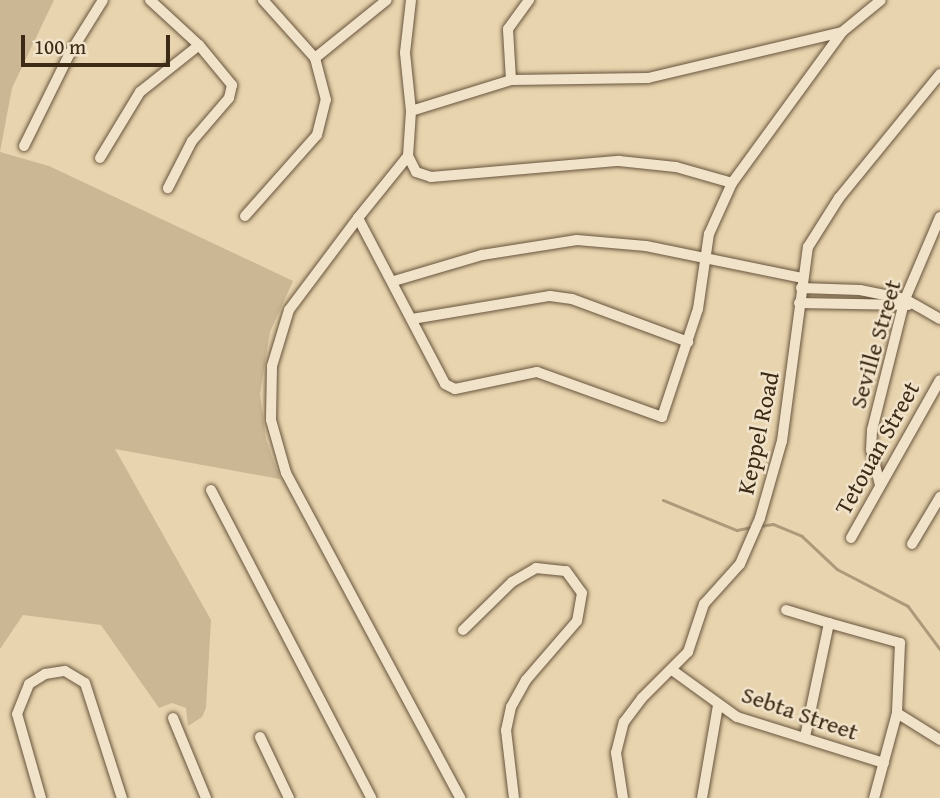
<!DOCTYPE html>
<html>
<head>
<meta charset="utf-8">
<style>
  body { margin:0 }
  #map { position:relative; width:940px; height:798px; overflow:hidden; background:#e8d4ae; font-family:"Gentium Book Plus",serif }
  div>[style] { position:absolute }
  .green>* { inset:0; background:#cbb794 }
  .stream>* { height:2.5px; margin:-1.25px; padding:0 1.25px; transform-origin:1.25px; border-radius:1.25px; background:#ae9a7a }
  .roads { filter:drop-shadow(0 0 2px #68543c) drop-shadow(0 0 2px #68543c) }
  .minor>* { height:10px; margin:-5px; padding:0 5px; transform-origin:5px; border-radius:5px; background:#f0e3ca }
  span { translate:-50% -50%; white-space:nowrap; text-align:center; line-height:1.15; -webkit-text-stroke:5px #f0e3ca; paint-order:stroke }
  .street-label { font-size:24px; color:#3d2a16 }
  .scale { position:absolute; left:21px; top:35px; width:149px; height:32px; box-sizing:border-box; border:4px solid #3d2a16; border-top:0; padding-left:9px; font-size:21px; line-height:24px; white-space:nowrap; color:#3d2a16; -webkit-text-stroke:5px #f0e3ca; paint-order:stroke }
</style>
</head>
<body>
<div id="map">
  <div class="green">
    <i style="clip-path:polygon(0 0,54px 0,12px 88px,0 152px)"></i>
    <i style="clip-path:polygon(0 152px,49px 166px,293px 281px,270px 332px,260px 394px,266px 439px,280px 479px,115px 449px,211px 620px,206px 708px,202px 717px,188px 726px,186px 708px,172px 703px,159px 708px,101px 625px,23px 615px,0 649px)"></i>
  </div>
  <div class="stream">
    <i style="left:663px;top:500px;width:80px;rotate:22.1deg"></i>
    <i style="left:737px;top:530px;width:16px;rotate:-11deg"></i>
    <i style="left:759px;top:526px;width:14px;rotate:-8deg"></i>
    <i style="left:773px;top:524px;width:31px;rotate:22deg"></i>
    <i style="left:802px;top:536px;width:48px;rotate:43.3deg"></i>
    <i style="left:837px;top:569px;width:80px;rotate:27.5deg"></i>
    <i style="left:908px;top:606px;width:54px;rotate:53.3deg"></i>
  </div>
  <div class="roads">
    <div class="minor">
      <i style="left:150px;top:0;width:67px;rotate:42.6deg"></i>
      <i style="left:199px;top:45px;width:52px;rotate:50.5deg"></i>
      <i style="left:232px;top:85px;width:13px;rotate:103deg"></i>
      <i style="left:229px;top:98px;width:57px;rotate:130.7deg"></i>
      <i style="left:192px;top:141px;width:53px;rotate:117.1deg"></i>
      <i style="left:411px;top:0;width:53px;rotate:96.5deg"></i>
      <i style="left:405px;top:53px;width:58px;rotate:84.1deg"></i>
      <i style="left:411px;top:111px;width:105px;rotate:-17.2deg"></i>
      <i style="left:511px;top:80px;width:137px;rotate:-0.8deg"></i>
      <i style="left:648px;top:78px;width:199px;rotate:-13.3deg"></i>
      <i style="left:315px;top:58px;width:92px;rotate:-38.9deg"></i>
      <i style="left:511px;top:80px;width:51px;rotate:-93.4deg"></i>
      <i style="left:508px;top:29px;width:36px;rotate:-54deg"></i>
      <i style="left:411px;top:111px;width:45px;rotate:93.8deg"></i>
      <i style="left:408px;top:156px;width:80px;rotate:128.9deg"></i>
      <i style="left:358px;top:218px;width:187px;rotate:62.3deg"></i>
      <i style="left:445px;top:384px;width:11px;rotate:27deg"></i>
      <i style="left:455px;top:389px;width:84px;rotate:-11.7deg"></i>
      <i style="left:537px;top:372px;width:133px;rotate:19.8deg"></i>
      <i style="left:662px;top:417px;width:114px;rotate:-71.6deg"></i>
      <i style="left:698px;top:309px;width:76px;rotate:-81.7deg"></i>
      <i style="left:709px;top:234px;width:56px;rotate:-65.7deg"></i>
      <i style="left:732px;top:183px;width:187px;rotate:-53.9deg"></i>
      <i style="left:842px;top:32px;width:50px;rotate:-39.4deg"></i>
      <i style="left:24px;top:146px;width:104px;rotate:-63.7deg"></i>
      <i style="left:70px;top:53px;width:62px;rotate:-58.1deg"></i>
      <i style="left:408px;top:156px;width:18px;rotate:63deg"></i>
      <i style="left:416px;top:172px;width:16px;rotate:18deg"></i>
      <i style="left:431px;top:177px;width:189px;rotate:-4.9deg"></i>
      <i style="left:619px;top:161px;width:57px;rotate:6deg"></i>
      <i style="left:676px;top:167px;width:58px;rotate:15.9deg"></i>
      <i style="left:100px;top:158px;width:77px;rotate:-58.8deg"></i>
      <i style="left:140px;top:92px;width:75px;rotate:-38.5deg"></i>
      <i style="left:245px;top:216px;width:108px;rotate:-48.4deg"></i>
      <i style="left:317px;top:135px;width:36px;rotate:-76deg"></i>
      <i style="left:326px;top:100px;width:43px;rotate:-104.7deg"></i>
      <i style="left:315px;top:58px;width:78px;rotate:-131.9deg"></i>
      <i style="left:358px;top:218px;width:115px;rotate:126.9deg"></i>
      <i style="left:289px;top:310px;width:59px;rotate:106.9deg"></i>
      <i style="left:272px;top:366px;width:54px;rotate:91.1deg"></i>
      <i style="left:271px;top:420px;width:55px;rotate:74.2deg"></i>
      <i style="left:286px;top:473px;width:369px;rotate:61.8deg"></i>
      <i style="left:394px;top:281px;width:92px;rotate:-16.5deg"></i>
      <i style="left:482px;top:255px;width:96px;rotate:-9deg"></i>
      <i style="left:577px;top:240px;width:69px;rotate:5deg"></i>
      <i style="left:646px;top:246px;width:159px;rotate:11.6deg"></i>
      <i style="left:801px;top:288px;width:59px;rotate:1.9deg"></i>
      <i style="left:860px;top:290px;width:46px;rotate:11.3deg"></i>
      <i style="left:905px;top:299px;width:40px;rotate:29.7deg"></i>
      <i style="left:799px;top:303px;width:109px;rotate:1.1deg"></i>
      <i style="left:412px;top:319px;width:140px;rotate:-9.5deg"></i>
      <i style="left:550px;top:296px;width:22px;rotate:8deg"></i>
      <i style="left:572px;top:299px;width:124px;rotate:20.3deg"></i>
      <i style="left:880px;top:485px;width:36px;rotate:-104deg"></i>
      <i style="left:871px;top:450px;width:20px;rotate:-87deg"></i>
      <i style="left:872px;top:430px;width:135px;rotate:-75.9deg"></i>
      <i style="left:905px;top:299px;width:89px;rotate:-66.9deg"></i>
      <i style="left:211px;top:490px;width:347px;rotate:62.5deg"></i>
      <i style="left:851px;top:538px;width:181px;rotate:-60.6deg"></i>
      <i style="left:912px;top:544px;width:55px;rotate:-59.2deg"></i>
      <i style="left:786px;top:610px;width:45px;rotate:16.8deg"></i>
      <i style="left:463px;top:630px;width:69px;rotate:-44.4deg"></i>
      <i style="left:512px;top:582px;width:28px;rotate:-30deg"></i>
      <i style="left:536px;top:568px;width:30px;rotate:6deg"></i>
      <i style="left:566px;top:571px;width:27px;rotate:54deg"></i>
      <i style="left:582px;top:593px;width:28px;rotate:100deg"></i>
      <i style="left:577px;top:621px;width:78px;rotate:130.8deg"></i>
      <i style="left:526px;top:680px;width:31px;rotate:119deg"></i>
      <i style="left:511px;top:707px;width:24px;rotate:102deg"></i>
      <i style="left:506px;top:730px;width:68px;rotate:83.3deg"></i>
      <i style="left:672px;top:670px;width:80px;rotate:35.9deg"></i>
      <i style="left:737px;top:717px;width:154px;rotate:17.4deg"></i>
      <i style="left:897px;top:713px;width:51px;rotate:32.1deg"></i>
      <i style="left:173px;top:718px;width:87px;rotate:67.6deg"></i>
      <i style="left:260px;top:737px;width:68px;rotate:64.6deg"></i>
      <i style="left:805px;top:737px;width:116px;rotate:-78.1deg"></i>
      <i style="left:829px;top:623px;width:74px;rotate:15.7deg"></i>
      <i style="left:900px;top:643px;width:70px;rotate:92.5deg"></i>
      <i style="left:897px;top:713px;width:88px;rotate:105.1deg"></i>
      <i style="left:41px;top:798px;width:87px;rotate:-105.9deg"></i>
      <i style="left:17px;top:714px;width:32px;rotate:-68deg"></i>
      <i style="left:29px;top:684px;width:19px;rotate:-32deg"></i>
      <i style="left:45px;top:674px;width:20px;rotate:-9deg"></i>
      <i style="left:65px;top:671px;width:23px;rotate:31deg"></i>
      <i style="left:85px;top:683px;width:121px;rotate:72.2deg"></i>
      <i style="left:623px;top:798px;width:46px;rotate:-98.8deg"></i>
      <i style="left:616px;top:753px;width:32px;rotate:-76deg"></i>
      <i style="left:624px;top:722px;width:30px;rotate:-53deg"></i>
      <i style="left:642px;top:698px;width:65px;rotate:-45deg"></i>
      <i style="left:688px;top:652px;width:51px;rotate:-71.6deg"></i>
      <i style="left:704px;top:604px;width:54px;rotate:-48deg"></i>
      <i style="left:740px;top:564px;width:50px;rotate:-66.5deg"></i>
      <i style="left:760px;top:518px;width:80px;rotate:-74.1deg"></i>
      <i style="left:782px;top:441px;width:196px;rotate:-82.4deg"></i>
      <i style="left:808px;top:247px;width:58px;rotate:-57.7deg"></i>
      <i style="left:839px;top:198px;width:160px;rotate:-50.8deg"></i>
      <i style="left:702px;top:798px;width:94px;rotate:-80.2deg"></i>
    </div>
  </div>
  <div class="street-label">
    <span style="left:875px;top:344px;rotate:-74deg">Seville Street</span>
    <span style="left:758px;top:433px;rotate:-78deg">Keppel Road</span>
    <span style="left:877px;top:448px;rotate:-61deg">Tetouan Street</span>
    <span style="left:800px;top:713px;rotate:19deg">Sebta Street</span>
  </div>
  <div class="scale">100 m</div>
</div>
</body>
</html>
